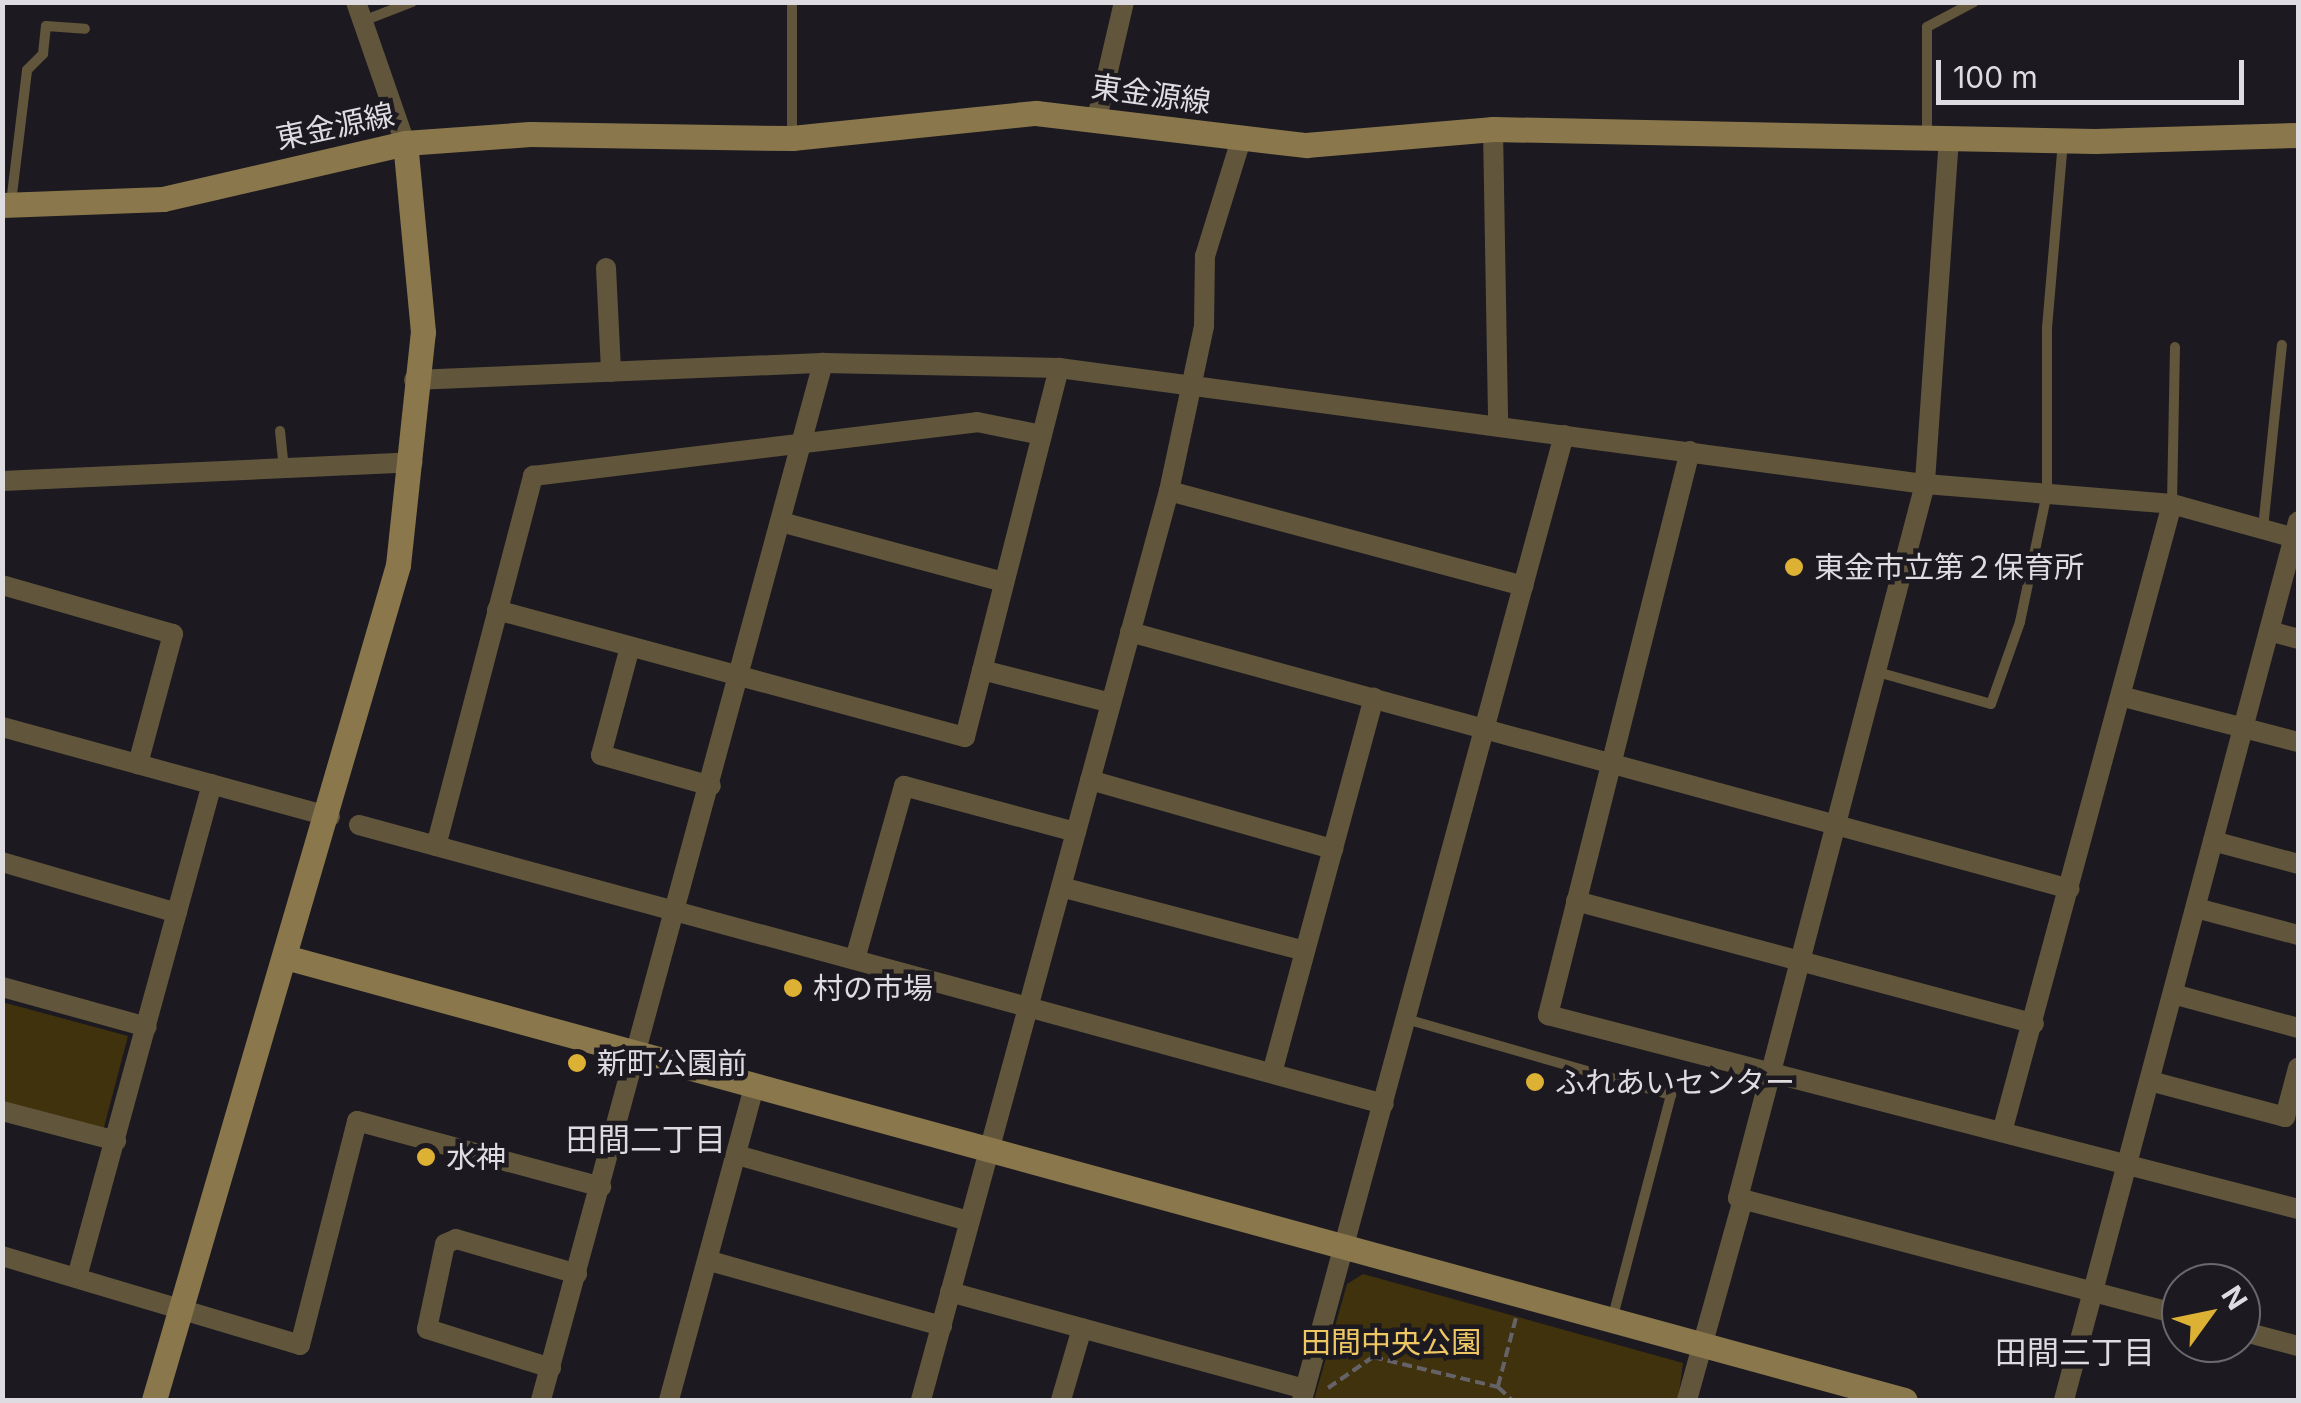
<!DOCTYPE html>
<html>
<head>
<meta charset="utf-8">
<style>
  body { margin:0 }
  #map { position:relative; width:2301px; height:1403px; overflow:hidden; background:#1c1a20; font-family:Inter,"Noto Sans JP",sans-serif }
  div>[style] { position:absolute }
  .green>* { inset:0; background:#3f320c }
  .path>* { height:4px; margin-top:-2px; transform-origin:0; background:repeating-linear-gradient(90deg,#656368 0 10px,transparent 0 15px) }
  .lane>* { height:10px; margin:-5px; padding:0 5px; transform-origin:5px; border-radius:5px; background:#61563b }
  .street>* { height:20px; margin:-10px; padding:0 10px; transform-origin:10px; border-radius:10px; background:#61563b }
  .secondary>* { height:25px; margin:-12.5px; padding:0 12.5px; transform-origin:12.5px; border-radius:12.5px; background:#8a784c }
  .dots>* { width:28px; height:28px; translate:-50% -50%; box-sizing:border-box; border:5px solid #1c1a20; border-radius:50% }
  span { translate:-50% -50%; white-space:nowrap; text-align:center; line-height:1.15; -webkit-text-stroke:9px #1c1a20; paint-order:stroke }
  .street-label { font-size:30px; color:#dedce0 }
  .poi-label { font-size:30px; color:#dedce0 }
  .left { translate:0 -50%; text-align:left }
  .park-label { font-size:30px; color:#eec763 }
  .neighbourhood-label { font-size:32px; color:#dedce0 }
  .frame { position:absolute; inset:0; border:5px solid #dedce0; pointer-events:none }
  .north { position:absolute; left:2161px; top:1263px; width:100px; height:100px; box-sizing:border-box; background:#1c1a20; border:2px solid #6a686d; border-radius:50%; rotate:57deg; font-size:28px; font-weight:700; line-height:40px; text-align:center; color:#dedce0 }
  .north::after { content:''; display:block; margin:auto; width:35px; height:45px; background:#ddb133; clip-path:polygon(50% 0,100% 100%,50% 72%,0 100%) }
  .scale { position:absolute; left:1936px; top:60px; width:308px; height:45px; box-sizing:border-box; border:5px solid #dedce0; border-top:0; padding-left:12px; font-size:30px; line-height:35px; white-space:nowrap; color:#dedce0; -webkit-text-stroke:8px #1c1a20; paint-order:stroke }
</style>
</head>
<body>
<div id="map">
  <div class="green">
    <i style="clip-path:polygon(2px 1002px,128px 1036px,103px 1131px,3px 1103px)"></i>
    <i style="clip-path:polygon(1363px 1274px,1683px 1363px,1678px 1400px,1314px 1400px,1347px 1284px)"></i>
  </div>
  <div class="path">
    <i style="left:1498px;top:1386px;width:70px;rotate:-75.2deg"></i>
    <i style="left:1328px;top:1388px;width:55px;rotate:-34.6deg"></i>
    <i style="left:1373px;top:1357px;width:129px;rotate:13.5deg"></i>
    <i style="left:1498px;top:1387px;width:19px;rotate:43deg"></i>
  </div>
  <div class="lane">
    <i style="left:363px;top:21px;width:53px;rotate:-21.2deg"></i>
    <i style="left:792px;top:136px;width:134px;rotate:-90deg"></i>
    <i style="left:1927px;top:137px;width:110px;rotate:-90deg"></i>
    <i style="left:1927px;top:27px;width:53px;rotate:-28deg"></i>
    <i style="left:11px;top:203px;width:134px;rotate:-83.1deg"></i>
    <i style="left:27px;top:70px;width:23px;rotate:-45deg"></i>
    <i style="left:43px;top:54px;width:28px;rotate:-84deg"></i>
    <i style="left:46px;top:26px;width:39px;rotate:4deg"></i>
    <i style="left:280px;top:431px;width:37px;rotate:84deg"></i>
    <i style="left:2172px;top:503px;width:156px;rotate:-88.9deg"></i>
    <i style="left:2263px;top:528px;width:184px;rotate:-84.1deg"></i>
    <i style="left:1881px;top:673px;width:114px;rotate:15.7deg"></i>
    <i style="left:1991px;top:704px;width:87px;rotate:-70.5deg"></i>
    <i style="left:2020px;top:622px;width:132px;rotate:-78.2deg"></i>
    <i style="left:2047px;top:493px;width:165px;rotate:-90deg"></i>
    <i style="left:2047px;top:328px;width:188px;rotate:-85.1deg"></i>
    <i style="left:1406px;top:1019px;width:276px;rotate:16deg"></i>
    <i style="left:1671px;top:1095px;width:228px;rotate:104.7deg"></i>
  </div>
  <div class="street">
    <i style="left:356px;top:2px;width:149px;rotate:70.8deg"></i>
    <i style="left:1097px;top:118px;width:119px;rotate:-76.9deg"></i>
    <i style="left:1493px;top:129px;width:296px;rotate:89deg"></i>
    <i style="left:1949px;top:138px;width:347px;rotate:94deg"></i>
    <i style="left:1925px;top:484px;width:738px;rotate:104.68deg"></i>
    <i style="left:1738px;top:1198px;width:458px;rotate:14.8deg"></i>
    <i style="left:606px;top:268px;width:104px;rotate:87.2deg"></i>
    <i style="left:414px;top:380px;width:409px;rotate:-2.4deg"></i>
    <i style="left:823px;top:363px;width:236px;rotate:1.2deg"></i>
    <i style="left:1059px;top:368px;width:874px;rotate:7.63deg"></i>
    <i style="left:1925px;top:484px;width:248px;rotate:4.6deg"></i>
    <i style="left:2172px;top:504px;width:131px;rotate:15.5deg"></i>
    <i style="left:1690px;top:451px;width:582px;rotate:104.13deg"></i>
    <i style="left:1548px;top:1015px;width:775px;rotate:14.5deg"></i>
    <i style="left:2px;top:481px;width:411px;rotate:-2.6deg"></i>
    <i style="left:1169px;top:491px;width:367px;rotate:15deg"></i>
    <i style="left:781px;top:522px;width:231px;rotate:15.1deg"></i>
    <i style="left:2px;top:585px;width:178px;rotate:16deg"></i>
    <i style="left:173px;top:634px;width:135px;rotate:105.1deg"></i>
    <i style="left:497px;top:610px;width:485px;rotate:15.2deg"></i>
    <i style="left:965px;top:737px;width:381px;rotate:-75.7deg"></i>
    <i style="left:2269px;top:631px;width:30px;rotate:15deg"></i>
    <i style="left:1130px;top:632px;width:974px;rotate:15.29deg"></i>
    <i style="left:630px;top:647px;width:112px;rotate:105deg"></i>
    <i style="left:601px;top:755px;width:114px;rotate:15.7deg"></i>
    <i style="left:982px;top:670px;width:133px;rotate:14.3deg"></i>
    <i style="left:2124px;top:697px;width:180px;rotate:14.5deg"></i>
    <i style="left:2px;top:727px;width:340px;rotate:15.3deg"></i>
    <i style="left:1090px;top:780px;width:253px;rotate:15.9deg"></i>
    <i style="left:359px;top:825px;width:1062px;rotate:15.23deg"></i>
    <i style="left:2213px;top:841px;width:88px;rotate:15.1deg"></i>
    <i style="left:436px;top:846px;width:383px;rotate:-75.3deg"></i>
    <i style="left:533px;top:476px;width:447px;rotate:-6.9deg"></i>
    <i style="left:977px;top:422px;width:66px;rotate:11.3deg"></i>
    <i style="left:2px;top:862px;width:182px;rotate:16.2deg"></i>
    <i style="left:1061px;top:887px;width:252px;rotate:14.7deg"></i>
    <i style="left:1576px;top:901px;width:474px;rotate:15deg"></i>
    <i style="left:2196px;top:908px;width:106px;rotate:14.8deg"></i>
    <i style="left:855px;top:959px;width:180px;rotate:-74.2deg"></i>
    <i style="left:904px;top:786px;width:178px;rotate:15deg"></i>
    <i style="left:2px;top:987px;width:150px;rotate:15.4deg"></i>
    <i style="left:2173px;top:994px;width:130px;rotate:15.2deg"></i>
    <i style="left:1272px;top:1073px;width:389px;rotate:-74.8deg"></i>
    <i style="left:2150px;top:1081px;width:140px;rotate:14.9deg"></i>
    <i style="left:2285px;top:1117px;width:51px;rotate:-75.1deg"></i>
    <i style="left:2px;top:1111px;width:118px;rotate:14.7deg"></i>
    <i style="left:2002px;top:1132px;width:651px;rotate:-74.85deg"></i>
    <i style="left:737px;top:1155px;width:241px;rotate:15.9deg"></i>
    <i style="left:2px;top:1256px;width:311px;rotate:16.6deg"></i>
    <i style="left:300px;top:1345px;width:231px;rotate:-75.7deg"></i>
    <i style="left:357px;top:1121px;width:253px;rotate:15.1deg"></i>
    <i style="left:710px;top:1261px;width:241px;rotate:15.7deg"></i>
    <i style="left:77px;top:1277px;width:511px;rotate:-74.69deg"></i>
    <i style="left:950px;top:1292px;width:368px;rotate:15.3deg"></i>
    <i style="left:2241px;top:1331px;width:59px;rotate:14.7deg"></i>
    <i style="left:551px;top:1368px;width:130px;rotate:-162.5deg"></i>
    <i style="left:427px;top:1329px;width:87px;rotate:-78deg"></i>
    <i style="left:445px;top:1244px;width:12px;rotate:-24deg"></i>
    <i style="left:456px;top:1239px;width:126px;rotate:16.1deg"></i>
    <i style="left:541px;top:1400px;width:1075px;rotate:-74.79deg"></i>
    <i style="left:669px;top:1400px;width:327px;rotate:-74.8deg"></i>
    <i style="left:921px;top:1400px;width:942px;rotate:-74.74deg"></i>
    <i style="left:1169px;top:491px;width:169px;rotate:-78deg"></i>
    <i style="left:1204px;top:326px;width:70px;rotate:-89.2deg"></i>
    <i style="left:1205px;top:256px;width:121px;rotate:-72.8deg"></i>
    <i style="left:1061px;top:1400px;width:75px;rotate:-73.7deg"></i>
    <i style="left:1302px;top:1400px;width:1000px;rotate:-74.81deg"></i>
    <i style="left:1687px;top:1400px;width:209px;rotate:-74.4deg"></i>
    <i style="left:2064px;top:1400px;width:909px;rotate:-75.08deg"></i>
  </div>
  <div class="secondary">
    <i style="left:2px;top:205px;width:161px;rotate:-2.1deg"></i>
    <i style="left:163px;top:199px;width:248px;rotate:-13deg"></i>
    <i style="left:405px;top:143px;width:125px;rotate:-4.1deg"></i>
    <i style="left:530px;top:134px;width:262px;rotate:0.9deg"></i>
    <i style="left:792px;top:138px;width:245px;rotate:-5.9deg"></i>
    <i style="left:1036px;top:113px;width:272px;rotate:6.8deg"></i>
    <i style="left:1306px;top:145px;width:188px;rotate:-4.9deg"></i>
    <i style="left:1493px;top:129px;width:602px;rotate:1.14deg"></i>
    <i style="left:2095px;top:141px;width:203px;rotate:-1.7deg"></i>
    <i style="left:289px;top:958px;width:1675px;rotate:15.3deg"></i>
    <i style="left:154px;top:1400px;width:870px;rotate:-73.71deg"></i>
    <i style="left:398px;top:565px;width:234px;rotate:-83.9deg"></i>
    <i style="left:423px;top:332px;width:190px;rotate:-95.4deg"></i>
  </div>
  <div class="dots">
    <i style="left:1794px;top:567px;background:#ddb133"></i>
    <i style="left:793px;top:988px;background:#ddb133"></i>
    <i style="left:577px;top:1063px;background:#ddb133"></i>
    <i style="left:1535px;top:1082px;background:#ddb133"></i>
    <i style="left:426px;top:1157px;background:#ddb133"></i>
  </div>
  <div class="street-label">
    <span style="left:1151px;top:94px;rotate:8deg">東金源線</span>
    <span style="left:335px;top:126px;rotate:-12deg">東金源線</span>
  </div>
  <div class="poi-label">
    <span class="left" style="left:1814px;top:567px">東金市立第２保育所</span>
    <span class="left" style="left:813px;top:988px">村の市場</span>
    <span class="left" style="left:597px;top:1063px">新町公園前</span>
    <span class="left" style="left:1555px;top:1082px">ふれあいセンター</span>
    <span class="left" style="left:446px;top:1157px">水神</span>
  </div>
  <div class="park-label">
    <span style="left:1391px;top:1342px">田間中央公園</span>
  </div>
  <div class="neighbourhood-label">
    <span style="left:646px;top:1140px">田間二丁目</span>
    <span style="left:2075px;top:1353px">田間三丁目</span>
  </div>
  <div class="frame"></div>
  <div class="north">N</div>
  <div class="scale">100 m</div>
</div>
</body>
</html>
